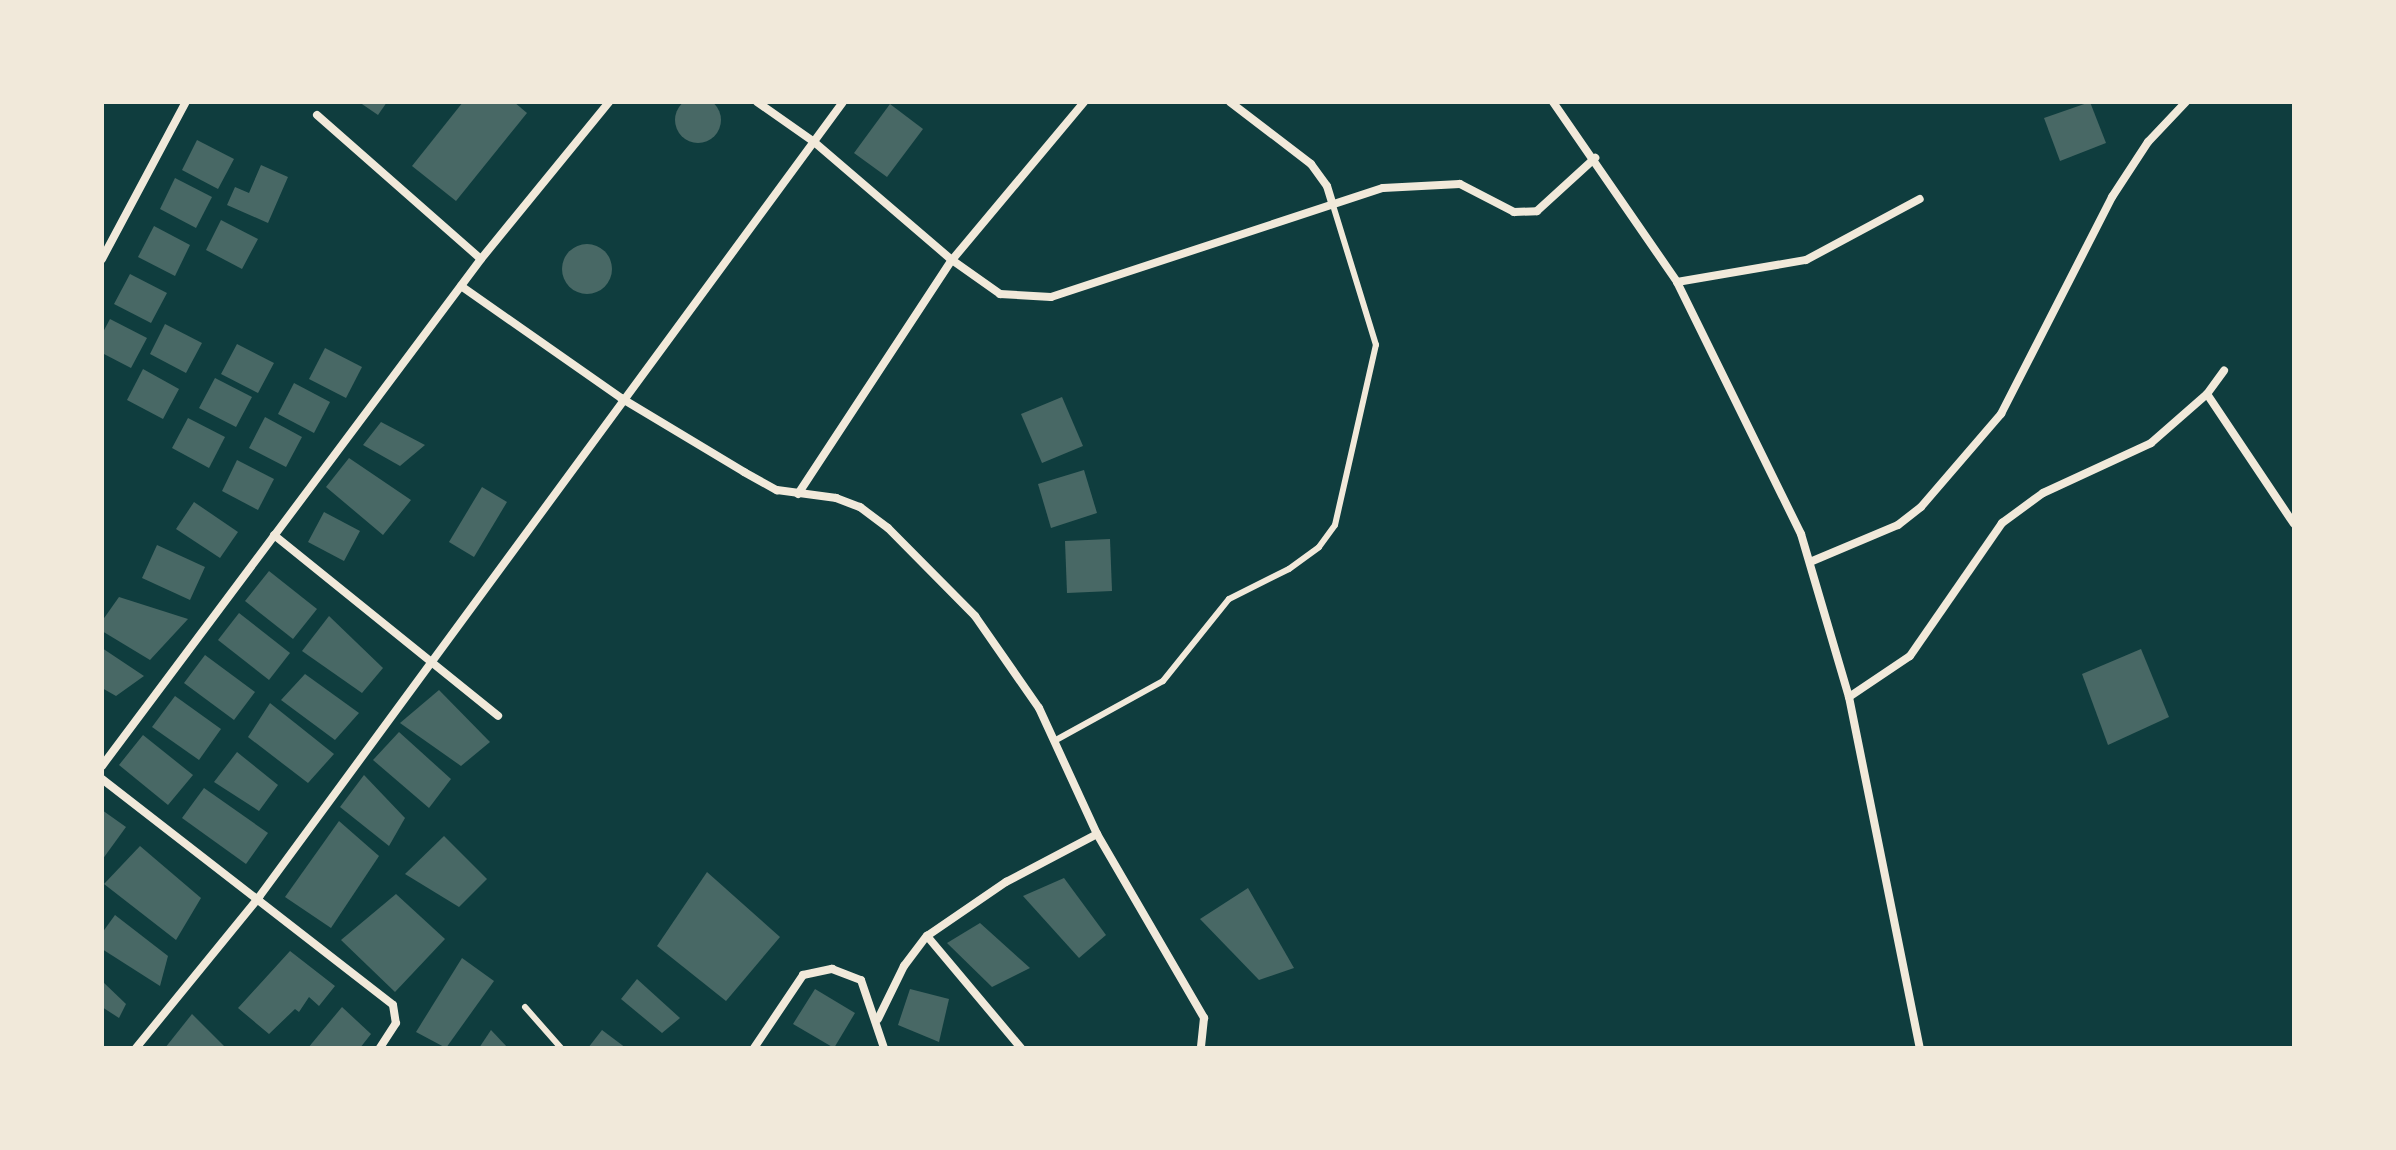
<!DOCTYPE html>
<html>
<head>
<meta charset="utf-8">
<style>
  body { margin:0 }
  #map { position:relative; width:2396px; height:1150px; overflow:hidden; background:#0f3d3e; font-family:"Fira Sans",sans-serif }
  div>[style] { position:absolute }
  .building>* { inset:0; background:#486865 }
  .round { border-radius:50% }
  .service>* { height:6px; margin:-3px; padding:0 3px; transform-origin:3px; border-radius:3px; background:#f1e9da }
  .minor>* { height:8px; margin:-4px; padding:0 4px; transform-origin:4px; border-radius:4px; background:#f1e9da }
  span { translate:-50% -50%; white-space:nowrap; text-align:center; line-height:1.15; -webkit-text-stroke:6px #f1e9da; paint-order:stroke }
  .frame { position:absolute; inset:0; border:104px solid #f1e9da; pointer-events:none }
</style>
</head>
<body>
<div id="map">
  <div class="building">
    <i class="round" style="left:675px;top:97px;width:46px;height:46px"></i>
    <i style="clip-path:polygon(359px 102px,387px 102px,378px 115px)"></i>
    <i style="clip-path:polygon(463px 102px,514px 102px,527px 113px,456px 201px,412px 166px)"></i>
    <i style="clip-path:polygon(2090px 102px,2106px 143px,2060px 161px,2044px 118px)"></i>
    <i style="clip-path:polygon(890px 104px,923px 129px,887px 177px,854px 153px)"></i>
    <i style="clip-path:polygon(197px 140px,234px 159px,218px 189px,182px 170px)"></i>
    <i style="clip-path:polygon(261px 165px,288px 177px,268px 223px,227px 205px,235px 187px,249px 193px)"></i>
    <i style="clip-path:polygon(175px 178px,212px 197px,196px 228px,160px 209px)"></i>
    <i style="clip-path:polygon(221px 220px,258px 239px,242px 269px,206px 250px)"></i>
    <i style="clip-path:polygon(154px 226px,190px 245px,175px 276px,138px 257px)"></i>
    <i class="round" style="left:562px;top:244px;width:50px;height:50px"></i>
    <i style="clip-path:polygon(130px 274px,167px 293px,151px 323px,114px 304px)"></i>
    <i style="clip-path:polygon(110px 319px,147px 338px,131px 368px,102px 353px,102px 334px)"></i>
    <i style="clip-path:polygon(165px 324px,202px 343px,186px 373px,150px 354px)"></i>
    <i style="clip-path:polygon(237px 344px,274px 363px,258px 393px,221px 374px)"></i>
    <i style="clip-path:polygon(325px 348px,362px 367px,346px 398px,309px 379px)"></i>
    <i style="clip-path:polygon(143px 369px,179px 389px,163px 419px,127px 400px)"></i>
    <i style="clip-path:polygon(215px 378px,252px 397px,236px 427px,199px 408px)"></i>
    <i style="clip-path:polygon(294px 383px,330px 402px,314px 433px,278px 414px)"></i>
    <i style="clip-path:polygon(1062px 397px,1083px 446px,1042px 463px,1021px 414px)"></i>
    <i style="clip-path:polygon(265px 417px,302px 437px,286px 467px,249px 448px)"></i>
    <i style="clip-path:polygon(188px 418px,225px 437px,209px 468px,172px 448px)"></i>
    <i style="clip-path:polygon(381px 422px,425px 445px,400px 466px,363px 445px)"></i>
    <i style="clip-path:polygon(349px 458px,411px 500px,383px 535px,326px 487px)"></i>
    <i style="clip-path:polygon(237px 460px,274px 479px,258px 510px,222px 491px)"></i>
    <i style="clip-path:polygon(1084px 470px,1097px 513px,1051px 528px,1038px 484px)"></i>
    <i style="clip-path:polygon(482px 487px,507px 502px,474px 557px,449px 542px)"></i>
    <i style="clip-path:polygon(194px 502px,238px 532px,220px 558px,176px 529px)"></i>
    <i style="clip-path:polygon(324px 512px,360px 531px,344px 561px,308px 542px)"></i>
    <i style="clip-path:polygon(1110px 539px,1112px 591px,1067px 593px,1065px 541px)"></i>
    <i style="clip-path:polygon(157px 545px,205px 567px,190px 600px,142px 578px)"></i>
    <i style="clip-path:polygon(269px 571px,317px 609px,293px 639px,245px 601px)"></i>
    <i style="clip-path:polygon(119px 597px,188px 619px,150px 660px,102px 631px,102px 621px)"></i>
    <i style="clip-path:polygon(239px 613px,290px 653px,269px 680px,218px 640px)"></i>
    <i style="clip-path:polygon(329px 616px,383px 668px,362px 693px,302px 651px)"></i>
    <i style="clip-path:polygon(102px 648px,144px 676px,116px 696px,102px 688px)"></i>
    <i style="clip-path:polygon(2141px 649px,2169px 717px,2108px 745px,2082px 674px)"></i>
    <i style="clip-path:polygon(205px 655px,255px 692px,234px 720px,184px 683px)"></i>
    <i style="clip-path:polygon(305px 674px,359px 713px,335px 740px,281px 700px)"></i>
    <i style="clip-path:polygon(439px 690px,490px 742px,461px 766px,400px 723px)"></i>
    <i style="clip-path:polygon(175px 696px,221px 729px,199px 760px,152px 727px)"></i>
    <i style="clip-path:polygon(270px 703px,334px 754px,308px 783px,248px 737px)"></i>
    <i style="clip-path:polygon(399px 732px,451px 779px,429px 808px,373px 760px)"></i>
    <i style="clip-path:polygon(143px 735px,193px 775px,168px 805px,119px 765px)"></i>
    <i style="clip-path:polygon(237px 752px,278px 785px,259px 811px,214px 782px)"></i>
    <i style="clip-path:polygon(364px 775px,405px 818px,389px 846px,340px 807px)"></i>
    <i style="clip-path:polygon(204px 788px,268px 833px,246px 864px,182px 818px)"></i>
    <i style="clip-path:polygon(102px 810px,126px 827px,102px 860px)"></i>
    <i style="clip-path:polygon(339px 821px,379px 856px,331px 928px,285px 897px)"></i>
    <i style="clip-path:polygon(444px 836px,487px 879px,459px 907px,405px 874px)"></i>
    <i style="clip-path:polygon(140px 846px,201px 898px,176px 940px,104px 884px)"></i>
    <i style="clip-path:polygon(707px 872px,780px 937px,726px 1001px,657px 946px)"></i>
    <i style="clip-path:polygon(1064px 878px,1106px 935px,1079px 958px,1023px 896px)"></i>
    <i style="clip-path:polygon(1248px 888px,1294px 968px,1259px 980px,1200px 919px)"></i>
    <i style="clip-path:polygon(396px 894px,445px 939px,395px 992px,341px 940px)"></i>
    <i style="clip-path:polygon(115px 915px,168px 956px,160px 986px,102px 949px,102px 933px)"></i>
    <i style="clip-path:polygon(980px 923px,1030px 968px,992px 987px,947px 943px)"></i>
    <i style="clip-path:polygon(290px 951px,335px 986px,319px 1006px,309px 997px,299px 1012px,295px 1009px,269px 1034px,238px 1008px)"></i>
    <i style="clip-path:polygon(462px 958px,494px 981px,446px 1048px,416px 1032px)"></i>
    <i style="clip-path:polygon(637px 979px,680px 1018px,662px 1033px,621px 999px)"></i>
    <i style="clip-path:polygon(102px 981px,126px 1004px,119px 1018px,102px 1007px)"></i>
    <i style="clip-path:polygon(815px 989px,855px 1013px,834px 1048px,793px 1024px)"></i>
    <i style="clip-path:polygon(910px 989px,949px 999px,939px 1042px,898px 1025px)"></i>
    <i style="clip-path:polygon(342px 1007px,371px 1034px,360px 1048px,308px 1048px)"></i>
    <i style="clip-path:polygon(192px 1014px,226px 1048px,165px 1048px)"></i>
    <i style="clip-path:polygon(491px 1030px,508px 1048px,479px 1048px)"></i>
    <i style="clip-path:polygon(602px 1030px,626px 1048px,588px 1048px)"></i>
  </div>
  <div class="service">
    <i style="left:1056px;top:740px;width:122px;rotate:-28.9deg"></i>
    <i style="left:1163px;top:681px;width:105px;rotate:-51.2deg"></i>
    <i style="left:1229px;top:599px;width:67px;rotate:-26.6deg"></i>
    <i style="left:1289px;top:569px;width:37px;rotate:-36deg"></i>
    <i style="left:1319px;top:547px;width:27px;rotate:-54deg"></i>
    <i style="left:1335px;top:525px;width:185px;rotate:-77.2deg"></i>
    <i style="left:1376px;top:345px;width:150px;rotate:-107.1deg"></i>
    <i style="left:525px;top:1007px;width:55px;rotate:48.7deg"></i>
  </div>
  <div class="minor">
    <i style="left:757px;top:102px;width:68px;rotate:34.9deg"></i>
    <i style="left:813px;top:141px;width:183px;rotate:40.6deg"></i>
    <i style="left:952px;top:260px;width:206px;rotate:-50.1deg"></i>
    <i style="left:1230px;top:102px;width:102px;rotate:37.4deg"></i>
    <i style="left:1311px;top:164px;width:27px;rotate:54deg"></i>
    <i style="left:1327px;top:186px;width:17px;rotate:73deg"></i>
    <i style="left:1553px;top:102px;width:219px;rotate:55.4deg"></i>
    <i style="left:1677px;top:282px;width:281px;rotate:63.8deg"></i>
    <i style="left:1801px;top:534px;width:170px;rotate:73.6deg"></i>
    <i style="left:1849px;top:697px;width:358px;rotate:78.6deg"></i>
    <i style="left:317px;top:115px;width:218px;rotate:41.3deg"></i>
    <i style="left:102px;top:259px;width:178px;rotate:-61.9deg"></i>
    <i style="left:1677px;top:282px;width:131px;rotate:-9.7deg"></i>
    <i style="left:1806px;top:260px;width:129px;rotate:-28.2deg"></i>
    <i style="left:461px;top:286px;width:195px;rotate:35deg"></i>
    <i style="left:621px;top:398px;width:144px;rotate:31deg"></i>
    <i style="left:744px;top:472px;width:38px;rotate:29deg"></i>
    <i style="left:777px;top:490px;width:60px;rotate:7.7deg"></i>
    <i style="left:836px;top:498px;width:26px;rotate:21deg"></i>
    <i style="left:860px;top:507px;width:35px;rotate:37deg"></i>
    <i style="left:888px;top:528px;width:124px;rotate:45.3deg"></i>
    <i style="left:975px;top:616px;width:112px;rotate:55.2deg"></i>
    <i style="left:1039px;top:708px;width:139px;rotate:65.3deg"></i>
    <i style="left:1097px;top:834px;width:213px;rotate:59.8deg"></i>
    <i style="left:1204px;top:1018px;width:30px;rotate:96deg"></i>
    <i style="left:2207px;top:394px;width:156px;rotate:56.2deg"></i>
    <i style="left:798px;top:494px;width:280px;rotate:-56.7deg"></i>
    <i style="left:952px;top:260px;width:59px;rotate:35.3deg"></i>
    <i style="left:1000px;top:294px;width:51px;rotate:3.4deg"></i>
    <i style="left:1051px;top:297px;width:349px;rotate:-18.2deg"></i>
    <i style="left:1383px;top:188px;width:77px;rotate:-3deg"></i>
    <i style="left:1460px;top:184px;width:61px;rotate:27.4deg"></i>
    <i style="left:1514px;top:212px;width:23px;rotate:-2deg"></i>
    <i style="left:1537px;top:211px;width:79px;rotate:-42.4deg"></i>
    <i style="left:274px;top:535px;width:288px;rotate:38.9deg"></i>
    <i style="left:1810px;top:562px;width:95px;rotate:-22.8deg"></i>
    <i style="left:1898px;top:525px;width:29px;rotate:-38deg"></i>
    <i style="left:1921px;top:507px;width:123px;rotate:-49.3deg"></i>
    <i style="left:2001px;top:414px;width:244px;rotate:-62.9deg"></i>
    <i style="left:2112px;top:197px;width:66px;rotate:-56.8deg"></i>
    <i style="left:2148px;top:142px;width:55px;rotate:-46.5deg"></i>
    <i style="left:1849px;top:697px;width:73px;rotate:-33.9deg"></i>
    <i style="left:1910px;top:656px;width:162px;rotate:-55.3deg"></i>
    <i style="left:2002px;top:523px;width:51px;rotate:-36.2deg"></i>
    <i style="left:2043px;top:493px;width:119px;rotate:-24.8deg"></i>
    <i style="left:2151px;top:443px;width:74px;rotate:-41.2deg"></i>
    <i style="left:2207px;top:394px;width:29px;rotate:-54deg"></i>
    <i style="left:102px;top:766px;width:633px;rotate:-53.22deg"></i>
    <i style="left:481px;top:259px;width:203px;rotate:-50.8deg"></i>
    <i style="left:102px;top:779px;width:368px;rotate:37.8deg"></i>
    <i style="left:393px;top:1005px;width:18px;rotate:81deg"></i>
    <i style="left:396px;top:1023px;width:30px;rotate:123deg"></i>
    <i style="left:927px;top:936px;width:146px;rotate:50deg"></i>
    <i style="left:878px;top:1019px;width:59px;rotate:-63.9deg"></i>
    <i style="left:904px;top:966px;width:38px;rotate:-53deg"></i>
    <i style="left:927px;top:936px;width:96px;rotate:-34.4deg"></i>
    <i style="left:1006px;top:882px;width:103px;rotate:-27.8deg"></i>
    <i style="left:136px;top:1048px;width:195px;rotate:-50.8deg"></i>
    <i style="left:259px;top:897px;width:986px;rotate:-53.7deg"></i>
    <i style="left:754px;top:1048px;width:88px;rotate:-56.1deg"></i>
    <i style="left:803px;top:975px;width:30px;rotate:-12deg"></i>
    <i style="left:832px;top:969px;width:31px;rotate:21deg"></i>
    <i style="left:861px;top:980px;width:72px;rotate:71.3deg"></i>
  </div>
  <div class="frame"></div>
</div>
</body>
</html>
